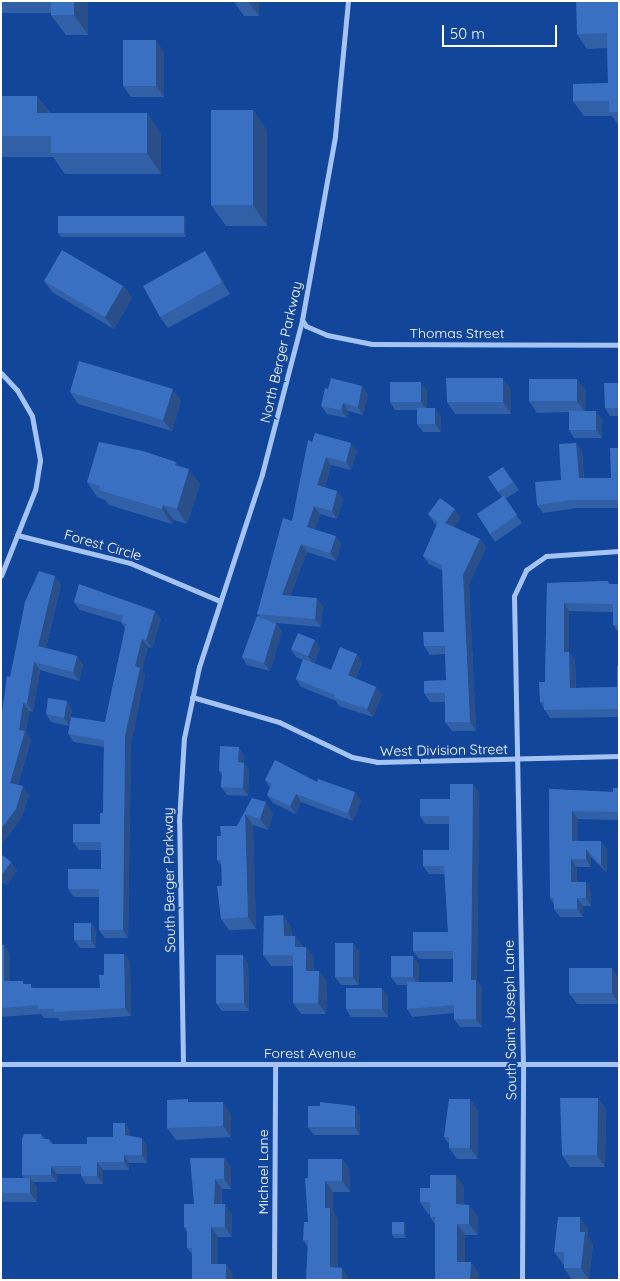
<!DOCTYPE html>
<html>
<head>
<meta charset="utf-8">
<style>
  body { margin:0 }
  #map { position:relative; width:620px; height:1281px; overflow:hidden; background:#12469a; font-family:Quicksand,sans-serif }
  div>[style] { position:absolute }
  .street>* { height:5px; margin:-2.5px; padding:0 2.5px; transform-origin:2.5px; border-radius:2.5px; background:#a5c4f4 }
  .wall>* { inset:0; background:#3260a7 }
  .shaded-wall>* { inset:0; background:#294e88 }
  .building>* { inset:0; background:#3a70c2 }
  span { translate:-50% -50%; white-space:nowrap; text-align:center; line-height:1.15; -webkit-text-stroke:4.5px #12469a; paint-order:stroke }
  .street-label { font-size:14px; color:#fff }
  .frame { position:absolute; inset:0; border:2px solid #fff; pointer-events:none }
  .scale { position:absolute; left:442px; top:25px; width:115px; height:22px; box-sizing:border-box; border:2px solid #fff; border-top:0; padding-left:6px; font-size:15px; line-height:18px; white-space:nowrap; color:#fff; -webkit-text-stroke:4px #12469a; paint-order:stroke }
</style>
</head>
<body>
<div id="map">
  <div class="street">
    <i style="left:302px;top:320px;width:7px;rotate:56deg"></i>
    <i style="left:306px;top:326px;width:23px;rotate:23deg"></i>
    <i style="left:327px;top:335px;width:46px;rotate:11.3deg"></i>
    <i style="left:372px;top:344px;width:247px;rotate:0.2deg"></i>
    <i style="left:1px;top:373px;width:23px;rotate:47deg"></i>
    <i style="left:17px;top:390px;width:30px;rotate:60deg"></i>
    <i style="left:32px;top:416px;width:45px;rotate:79.7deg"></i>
    <i style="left:40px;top:460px;width:30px;rotate:99deg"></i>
    <i style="left:35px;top:490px;width:92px;rotate:111.6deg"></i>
    <i style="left:17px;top:535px;width:116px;rotate:13.9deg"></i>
    <i style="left:130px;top:563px;width:98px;rotate:22.9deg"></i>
    <i style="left:192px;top:697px;width:91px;rotate:16deg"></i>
    <i style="left:279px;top:722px;width:81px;rotate:25.6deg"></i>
    <i style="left:352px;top:757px;width:25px;rotate:11deg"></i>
    <i style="left:377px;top:762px;width:242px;rotate:-1.4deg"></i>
    <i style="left:1px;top:1064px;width:618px"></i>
    <i style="left:183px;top:1064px;width:243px;rotate:-90.9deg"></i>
    <i style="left:179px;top:821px;width:83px;rotate:-86.6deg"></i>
    <i style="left:184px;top:738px;width:73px;rotate:-78.1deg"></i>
    <i style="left:199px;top:667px;width:203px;rotate:-71.9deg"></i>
    <i style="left:262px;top:474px;width:159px;rotate:-75.4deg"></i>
    <i style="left:302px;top:320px;width:187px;rotate:-79.8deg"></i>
    <i style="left:335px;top:136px;width:136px;rotate:-84.5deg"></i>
    <i style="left:274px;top:1280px;width:216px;rotate:-89.7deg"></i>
    <i style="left:522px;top:1280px;width:216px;rotate:-89.7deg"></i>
    <i style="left:523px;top:1064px;width:468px;rotate:-91.1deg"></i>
    <i style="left:514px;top:596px;width:29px;rotate:-65deg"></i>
    <i style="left:526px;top:570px;width:24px;rotate:-35deg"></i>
    <i style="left:546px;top:556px;width:73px;rotate:-3.9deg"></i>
  </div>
  <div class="wall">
    <i style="clip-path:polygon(1px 1px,88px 1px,88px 35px,66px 35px,51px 15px,51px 13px,1px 13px)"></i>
    <i style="clip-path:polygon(232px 1px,272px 1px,272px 2px,259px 2px,259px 16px,244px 16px,234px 2px)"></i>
    <i style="clip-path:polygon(619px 1px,619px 126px,612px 116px,584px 116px,573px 101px,608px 83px,607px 48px,587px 49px,577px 34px)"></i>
    <i style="clip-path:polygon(164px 52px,164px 97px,131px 97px,123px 86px)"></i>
    <i style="clip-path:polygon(1px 96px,37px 96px,50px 113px,147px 113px,161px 134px,161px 174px,65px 174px,53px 157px,1px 157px)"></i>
    <i style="clip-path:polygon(253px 110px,267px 131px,267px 226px,226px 226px,211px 205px)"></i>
    <i style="clip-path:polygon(184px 216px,186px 220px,186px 237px,61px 237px,58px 233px)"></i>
    <i style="clip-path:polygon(205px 251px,213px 263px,230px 294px,168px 328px,160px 317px)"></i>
    <i style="clip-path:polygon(44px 281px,123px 286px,132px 298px,114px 329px,52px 292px)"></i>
    <i style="clip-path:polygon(619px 383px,619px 416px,610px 416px,605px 408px)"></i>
    <i style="clip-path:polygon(511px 389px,511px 414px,455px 414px,447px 402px)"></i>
    <i style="clip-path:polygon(427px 390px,427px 408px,441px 416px,441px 432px,423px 432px,417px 424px,417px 410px,395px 410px,390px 402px)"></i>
    <i style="clip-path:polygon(586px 390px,586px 411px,596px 411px,602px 419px,602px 438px,574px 438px,569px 430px,569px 412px,537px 413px,529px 401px)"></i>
    <i style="clip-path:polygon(70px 392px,181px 401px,172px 431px,78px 404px)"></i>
    <i style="clip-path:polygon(368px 394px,363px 415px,348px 411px,347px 418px,327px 414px,321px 406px)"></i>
    <i style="clip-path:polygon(312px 442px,351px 443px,357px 451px,351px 470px,331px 465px,325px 487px,343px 499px,337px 519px,320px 514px,314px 530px,341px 544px,336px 561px,307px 552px,290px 596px,323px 606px,321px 627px,276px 623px,282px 632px,270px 671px,247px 665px,242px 657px,259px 616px,257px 614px,292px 521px)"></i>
    <i style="clip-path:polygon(576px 443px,582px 451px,584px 478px,611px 478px,619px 448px,619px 508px,577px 508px,543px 513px,537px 505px,561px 480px)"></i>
    <i style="clip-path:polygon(176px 462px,179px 466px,200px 484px,187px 524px,174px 520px,172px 524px,109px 505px,105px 500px,97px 497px,87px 482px)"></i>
    <i style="clip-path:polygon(503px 467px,519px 490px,505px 499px,522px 523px,495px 542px,477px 514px,502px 497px,488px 477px)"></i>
    <i style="clip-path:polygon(428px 514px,461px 518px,454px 527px,480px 539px,486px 548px,469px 584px,476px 731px,452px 731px,445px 722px,445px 702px,430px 702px,424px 693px,446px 680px,445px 654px,430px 655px,424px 646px,444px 632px,443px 571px,429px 564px,423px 556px,437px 525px,434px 523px)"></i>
    <i style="clip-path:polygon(608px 581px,610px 584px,619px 584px,619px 633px,613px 625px,613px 612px,569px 611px,569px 652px,575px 660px,576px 688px,617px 687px,619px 666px,619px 717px,550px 718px,540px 702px,545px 682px,547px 583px)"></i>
    <i style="clip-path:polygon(61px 585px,46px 648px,77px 656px,83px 665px,79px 681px,40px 670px,33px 712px,29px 711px,26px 732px,31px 740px,18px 785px,29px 795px,22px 817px,1px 846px,1px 721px,10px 677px)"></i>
    <i style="clip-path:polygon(74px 602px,161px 619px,152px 648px,148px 647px,142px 670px,145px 675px,131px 744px,128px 938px,105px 938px,99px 930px,99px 897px,74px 897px,68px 889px,101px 869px,101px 850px,79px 850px,73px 842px,100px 824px,103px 813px,104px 747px,74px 742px,68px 734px,105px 722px,125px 629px,121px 622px,80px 610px)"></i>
    <i style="clip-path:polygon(320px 648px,314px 663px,331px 670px,357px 654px,362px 662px,356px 679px,376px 687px,382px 695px,373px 717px,339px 706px,336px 701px,301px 687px,296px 679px,303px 660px,296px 657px,291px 649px)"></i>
    <i style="clip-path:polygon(72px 709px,69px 726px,51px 722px,46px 714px)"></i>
    <i style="clip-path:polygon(244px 755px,244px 763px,249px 770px,248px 796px,227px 795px,221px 787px,222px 775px,219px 771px)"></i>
    <i style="clip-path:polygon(265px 780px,317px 782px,361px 800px,353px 821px,301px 802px,296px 814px,273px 803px,267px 795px,270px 788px)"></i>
    <i style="clip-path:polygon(619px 788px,619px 820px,578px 819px,578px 841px,607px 849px,607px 873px,591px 857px,591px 867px,577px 867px,577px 882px,591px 890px,591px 906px,583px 906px,583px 917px,560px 917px,554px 909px,554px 905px,550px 898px,549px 789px,613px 792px)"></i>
    <i style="clip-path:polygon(479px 792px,477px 981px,482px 988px,482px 1027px,460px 1027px,454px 1019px,454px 1013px,412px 1017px,407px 1009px,407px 985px,397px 985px,391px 977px,419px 964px,419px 982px,453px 982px,453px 959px,419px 959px,413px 951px,448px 932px,445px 874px,429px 874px,423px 866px,449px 850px,449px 824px,425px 824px,420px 816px,450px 799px)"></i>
    <i style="clip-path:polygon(252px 798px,273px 814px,268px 830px,253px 825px,256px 929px,229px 930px,221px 919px,222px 866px,217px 860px,221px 836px,237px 826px)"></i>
    <i style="clip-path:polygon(1px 855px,11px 862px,17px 871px,7px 885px,1px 881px)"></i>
    <i style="clip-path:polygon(283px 915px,291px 927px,292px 936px,295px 936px,303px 947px,306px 947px,314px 958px,314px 971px,319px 971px,327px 982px,326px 1014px,301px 1014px,293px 1003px,293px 966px,271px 966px,263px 955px)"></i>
    <i style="clip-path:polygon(91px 923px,96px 931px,96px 948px,80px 948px,74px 940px)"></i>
    <i style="clip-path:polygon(1px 945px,4px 945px,10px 954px,10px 981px,25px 984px,34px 988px,100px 988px,104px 975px,124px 954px,130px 962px,131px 1016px,60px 1021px,58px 1018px,44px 1018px,41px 1014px,1px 1017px)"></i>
    <i style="clip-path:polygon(359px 951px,359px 985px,341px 985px,335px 977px)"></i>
    <i style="clip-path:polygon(248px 963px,249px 1011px,222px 1011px,216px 1003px)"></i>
    <i style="clip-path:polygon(619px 978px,619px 1004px,577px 1004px,569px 993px)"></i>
    <i style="clip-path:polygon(388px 996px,388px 1017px,351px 1017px,346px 1009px)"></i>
    <i style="clip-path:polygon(598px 1098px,606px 1110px,605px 1167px,570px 1167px,562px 1155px)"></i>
    <i style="clip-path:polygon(470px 1099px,478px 1111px,478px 1159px,457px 1159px,449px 1148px,449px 1144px,444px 1137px)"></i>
    <i style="clip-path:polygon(190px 1102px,231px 1114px,231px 1137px,176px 1140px,167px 1128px)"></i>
    <i style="clip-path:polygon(360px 1114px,360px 1135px,314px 1135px,308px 1127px)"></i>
    <i style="clip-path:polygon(125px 1123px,130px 1131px,130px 1136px,147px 1146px,147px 1163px,129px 1163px,129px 1170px,103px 1170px,103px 1184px,86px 1184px,81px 1176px,81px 1174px,57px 1174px,57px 1182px,33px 1182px,37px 1187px,37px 1202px,1px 1202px,1px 1178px,24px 1178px,22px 1175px,41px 1134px,45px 1139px,49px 1139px,53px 1144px,87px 1144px,113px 1137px)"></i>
    <i style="clip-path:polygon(224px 1158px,231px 1168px,231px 1189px,222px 1189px,222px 1204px,232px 1214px,232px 1237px,218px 1237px,218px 1264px,233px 1274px,192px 1254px,187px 1248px,187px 1232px,184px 1227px,194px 1204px)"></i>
    <i style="clip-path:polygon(342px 1159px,350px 1170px,350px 1192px,333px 1192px,333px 1211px,338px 1219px,338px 1268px,350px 1279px,307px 1246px,303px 1240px,308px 1222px,308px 1178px)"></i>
    <i style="clip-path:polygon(464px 1186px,464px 1204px,478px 1216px,478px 1235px,465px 1235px,465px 1262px,471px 1262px,479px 1274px,479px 1280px,435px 1280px,435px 1224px,430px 1217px,430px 1214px,428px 1214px,420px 1202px)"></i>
    <i style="clip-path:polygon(404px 1222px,406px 1226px,406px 1238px,394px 1238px,392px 1234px)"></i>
    <i style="clip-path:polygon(588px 1228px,588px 1237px,593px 1244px,589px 1280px,572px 1280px,564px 1268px,564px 1264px,563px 1264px,554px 1252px)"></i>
  </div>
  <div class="shaded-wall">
    <i style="clip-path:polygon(74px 1px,88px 1px,88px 35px,74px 15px)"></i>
    <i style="clip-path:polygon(248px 1px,259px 2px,259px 16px)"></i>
    <i style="clip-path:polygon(156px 40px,164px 52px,164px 97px,156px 86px)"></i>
    <i style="clip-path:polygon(37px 96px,52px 117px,37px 113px)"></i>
    <i style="clip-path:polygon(253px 110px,267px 131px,267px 226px,253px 205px)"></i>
    <i style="clip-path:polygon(147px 113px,161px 134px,161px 174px,147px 153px)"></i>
    <i style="clip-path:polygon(184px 216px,186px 220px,186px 237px,184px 233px)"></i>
    <i style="clip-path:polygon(205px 251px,213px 263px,230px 294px,222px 282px)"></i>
    <i style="clip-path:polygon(123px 286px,132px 298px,114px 329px,105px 317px)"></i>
    <i style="clip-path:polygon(503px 378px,511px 389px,511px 414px,503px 402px)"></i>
    <i style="clip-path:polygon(577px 379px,586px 390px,586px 412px,577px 401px)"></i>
    <i style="clip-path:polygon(421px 382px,427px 390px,427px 410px,421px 402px)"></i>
    <i style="clip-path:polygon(362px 386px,368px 394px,363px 415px,358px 407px)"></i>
    <i style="clip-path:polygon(173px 389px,181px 401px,172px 431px,163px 420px)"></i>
    <i style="clip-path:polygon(343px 403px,348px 411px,347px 418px,341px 410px)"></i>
    <i style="clip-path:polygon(435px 408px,441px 416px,441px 432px,435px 424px)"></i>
    <i style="clip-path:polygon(596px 411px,602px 419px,602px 438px,596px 430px)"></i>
    <i style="clip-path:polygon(351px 443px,357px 451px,351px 470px,346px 462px)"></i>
    <i style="clip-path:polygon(576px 443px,582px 451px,584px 486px,579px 478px)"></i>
    <i style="clip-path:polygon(326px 457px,331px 465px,323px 493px,317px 485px)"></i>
    <i style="clip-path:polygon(176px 462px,187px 477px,189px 469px,200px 484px,187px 524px,177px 509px,175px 465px)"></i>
    <i style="clip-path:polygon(337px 491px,343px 499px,337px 519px,332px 511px)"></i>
    <i style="clip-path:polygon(163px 505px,174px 520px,172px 524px,162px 509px)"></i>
    <i style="clip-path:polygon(314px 506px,320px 514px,313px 535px,307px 527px)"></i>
    <i style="clip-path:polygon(455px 509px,461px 518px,451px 531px,445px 523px)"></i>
    <i style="clip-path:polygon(336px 536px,341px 544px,336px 561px,330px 553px)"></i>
    <i style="clip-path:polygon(480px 539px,486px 548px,469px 584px,476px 731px,470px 722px,463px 575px)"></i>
    <i style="clip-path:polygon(301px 544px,307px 552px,288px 603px,282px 595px)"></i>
    <i style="clip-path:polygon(55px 576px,61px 585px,44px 655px,38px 646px)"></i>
    <i style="clip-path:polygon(317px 598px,323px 606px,321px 627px,315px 619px)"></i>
    <i style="clip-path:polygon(564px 603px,569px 611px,569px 652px,575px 660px,576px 696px,570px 688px,564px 652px)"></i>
    <i style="clip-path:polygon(155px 611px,161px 619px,152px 648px,146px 640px)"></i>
    <i style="clip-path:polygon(276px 624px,282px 632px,270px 671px,264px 663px)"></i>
    <i style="clip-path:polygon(142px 639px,148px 647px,142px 670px,145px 675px,131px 744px,128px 938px,123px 930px,125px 736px,135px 666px)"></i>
    <i style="clip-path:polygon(315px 640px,320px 648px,313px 664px,308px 656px)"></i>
    <i style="clip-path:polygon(357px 654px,362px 662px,354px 683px,348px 675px)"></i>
    <i style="clip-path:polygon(77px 656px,83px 665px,79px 681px,73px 672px)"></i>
    <i style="clip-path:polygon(34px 662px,40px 670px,33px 712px,27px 703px)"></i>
    <i style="clip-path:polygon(376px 687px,382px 695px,373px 717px,367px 709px)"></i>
    <i style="clip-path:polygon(67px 701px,72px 709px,69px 726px,64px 718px)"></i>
    <i style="clip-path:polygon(23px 703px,29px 711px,26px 732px,31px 740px,16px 791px,10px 783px,19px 730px)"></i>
    <i style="clip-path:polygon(239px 747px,244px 755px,244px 763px,249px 770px,248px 796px,243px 788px,238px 762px)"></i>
    <i style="clip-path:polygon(473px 784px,479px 792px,477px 981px,482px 988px,482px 1027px,476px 1019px,471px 980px)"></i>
    <i style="clip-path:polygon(23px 786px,29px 795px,22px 817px,1px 846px,1px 829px)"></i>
    <i style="clip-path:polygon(355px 792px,361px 800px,353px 821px,348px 813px)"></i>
    <i style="clip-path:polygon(296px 794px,301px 802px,296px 814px,290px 806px)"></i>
    <i style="clip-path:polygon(266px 802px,273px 814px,268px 830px,260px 819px)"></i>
    <i style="clip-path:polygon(572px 811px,578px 819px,578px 849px,572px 841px)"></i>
    <i style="clip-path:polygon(245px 814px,253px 825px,256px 929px,248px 917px)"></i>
    <i style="clip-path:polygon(601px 841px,607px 849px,607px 873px,601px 865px)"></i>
    <i style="clip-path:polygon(586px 849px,591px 857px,591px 867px,586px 859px)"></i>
    <i style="clip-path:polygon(571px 859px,577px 867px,577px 890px,571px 882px)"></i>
    <i style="clip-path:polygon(11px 862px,17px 871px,7px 885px,1px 878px,1px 876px)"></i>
    <i style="clip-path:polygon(586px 882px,591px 890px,591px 906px,586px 898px)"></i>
    <i style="clip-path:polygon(577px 898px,583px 906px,583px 917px,577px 909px)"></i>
    <i style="clip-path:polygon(283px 915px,291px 927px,292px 948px,284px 936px)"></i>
    <i style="clip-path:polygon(91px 923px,96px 931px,96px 948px,91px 940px)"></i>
    <i style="clip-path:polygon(295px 936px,303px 948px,295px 947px)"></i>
    <i style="clip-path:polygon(353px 943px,359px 951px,359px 985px,353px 977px)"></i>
    <i style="clip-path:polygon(4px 945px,10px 954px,10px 989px,4px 981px)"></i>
    <i style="clip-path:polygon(306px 947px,314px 958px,314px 982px,306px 971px)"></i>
    <i style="clip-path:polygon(124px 954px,130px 962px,131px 1016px,125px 1008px)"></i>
    <i style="clip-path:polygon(243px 955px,248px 963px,249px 1011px,244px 1003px)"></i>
    <i style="clip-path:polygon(413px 956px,419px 964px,419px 985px,413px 977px)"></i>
    <i style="clip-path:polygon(612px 968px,619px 978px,619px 1003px,612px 993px)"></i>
    <i style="clip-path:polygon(319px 971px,327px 982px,326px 1014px,318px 1003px)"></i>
    <i style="clip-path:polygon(382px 988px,388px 996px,388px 1017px,382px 1009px)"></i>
    <i style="clip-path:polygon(598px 1098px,606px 1110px,605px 1167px,597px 1155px)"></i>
    <i style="clip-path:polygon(470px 1099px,478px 1111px,478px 1159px,470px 1148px)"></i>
    <i style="clip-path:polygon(223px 1102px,231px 1114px,231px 1137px,223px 1126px)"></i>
    <i style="clip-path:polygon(355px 1106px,360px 1114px,360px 1135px,355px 1127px)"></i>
    <i style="clip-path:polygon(125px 1123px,130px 1131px,130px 1142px,125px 1135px)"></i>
    <i style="clip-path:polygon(142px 1138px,147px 1146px,147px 1163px,142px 1155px)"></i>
    <i style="clip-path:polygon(124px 1155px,129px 1163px,129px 1170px,124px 1162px)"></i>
    <i style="clip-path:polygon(224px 1158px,231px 1168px,231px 1189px,224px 1179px)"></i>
    <i style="clip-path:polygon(342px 1159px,350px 1170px,350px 1192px,342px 1181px)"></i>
    <i style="clip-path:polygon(97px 1162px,103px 1170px,103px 1184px,97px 1176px)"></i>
    <i style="clip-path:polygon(51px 1166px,57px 1174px,57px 1182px,51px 1175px)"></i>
    <i style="clip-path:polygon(456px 1175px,464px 1186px,464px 1216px,456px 1204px)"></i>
    <i style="clip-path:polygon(30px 1178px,37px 1187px,37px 1202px,30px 1193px)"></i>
    <i style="clip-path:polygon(215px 1179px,222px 1189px,221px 1214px,214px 1204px)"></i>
    <i style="clip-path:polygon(325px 1181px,333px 1192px,333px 1211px,338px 1219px,338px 1279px,330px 1267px,325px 1208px)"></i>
    <i style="clip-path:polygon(225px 1204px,232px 1214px,232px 1237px,225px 1227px)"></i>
    <i style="clip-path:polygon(469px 1205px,478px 1216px,478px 1235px,469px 1224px)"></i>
    <i style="clip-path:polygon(580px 1217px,588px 1228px,588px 1237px,593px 1244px,589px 1280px,581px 1268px)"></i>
    <i style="clip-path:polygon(404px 1222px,406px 1226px,406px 1238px,404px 1234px)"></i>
    <i style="clip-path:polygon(457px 1224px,465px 1235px,465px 1274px,457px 1262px)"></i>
    <i style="clip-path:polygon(211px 1227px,218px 1237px,218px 1274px,211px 1264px)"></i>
    <i style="clip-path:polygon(471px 1262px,479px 1274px,479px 1280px,470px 1280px)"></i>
    <i style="clip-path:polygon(226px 1264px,233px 1274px,233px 1280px,226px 1280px)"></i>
    <i style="clip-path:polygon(342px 1268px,350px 1279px,350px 1280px,342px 1280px)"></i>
  </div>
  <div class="building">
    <i style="clip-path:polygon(51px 1px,74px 1px,74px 15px,51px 15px)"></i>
    <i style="clip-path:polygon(576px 1px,619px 1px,619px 112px,609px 112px,609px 101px,573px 101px,573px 84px,608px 83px,607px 33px,577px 34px)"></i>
    <i style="clip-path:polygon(123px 40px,156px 40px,156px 86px,123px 86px)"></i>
    <i style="clip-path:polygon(1px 96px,37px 96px,37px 113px,147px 113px,147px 153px,51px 153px,51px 136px,1px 136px)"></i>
    <i style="clip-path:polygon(211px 110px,253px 110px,253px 205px,211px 205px)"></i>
    <i style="clip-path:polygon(58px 216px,184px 216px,184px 233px,58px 233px)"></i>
    <i style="clip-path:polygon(62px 250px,123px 286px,105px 317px,44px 281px)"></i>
    <i style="clip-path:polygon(205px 251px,222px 282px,160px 317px,143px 286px)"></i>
    <i style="clip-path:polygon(79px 361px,173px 389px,163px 420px,70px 392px)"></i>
    <i style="clip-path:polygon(331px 378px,362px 386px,358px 407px,343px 403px,341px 410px,321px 406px,325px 388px,328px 389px)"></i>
    <i style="clip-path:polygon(446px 378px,503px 378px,503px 402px,447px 402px)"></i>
    <i style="clip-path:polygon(529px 379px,577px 379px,577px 401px,529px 401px)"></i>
    <i style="clip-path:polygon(390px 382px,421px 382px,421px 402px,390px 402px)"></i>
    <i style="clip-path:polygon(604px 383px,619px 383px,619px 408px,605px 408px)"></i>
    <i style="clip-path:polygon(417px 408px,435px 408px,435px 424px,417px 424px)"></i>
    <i style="clip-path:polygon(569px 411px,596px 411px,596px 430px,569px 430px)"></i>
    <i style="clip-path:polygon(315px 433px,351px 443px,346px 462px,326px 457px,317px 485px,337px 491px,332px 511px,314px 506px,307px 527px,336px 536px,330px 553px,301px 544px,282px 595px,317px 598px,315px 619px,257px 614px,283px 518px,292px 521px,308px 440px,312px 442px)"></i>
    <i style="clip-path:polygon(99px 442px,143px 451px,176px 462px,175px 465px,189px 469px,177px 509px,163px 505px,162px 509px,99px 490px,100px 486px,87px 482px)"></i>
    <i style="clip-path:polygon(576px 443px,579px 478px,611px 478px,610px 448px,619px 448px,619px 500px,571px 500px,537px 505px,535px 482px,561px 480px,559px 444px)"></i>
    <i style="clip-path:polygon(503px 467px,513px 482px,498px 492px,488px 477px)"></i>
    <i style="clip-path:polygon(504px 496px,517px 515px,490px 534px,477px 514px)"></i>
    <i style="clip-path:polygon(440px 498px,455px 509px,445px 523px,480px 539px,463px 575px,470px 722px,445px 722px,445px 693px,424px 693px,424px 681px,446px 680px,445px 646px,424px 646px,423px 632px,444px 632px,442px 565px,423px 556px,438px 522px,428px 514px)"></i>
    <i style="clip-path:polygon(39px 571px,55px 576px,38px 646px,77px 656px,73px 672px,34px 662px,27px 703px,23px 703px,19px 730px,25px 731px,10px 783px,23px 786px,16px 809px,1px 829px,1px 721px,7px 676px,10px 677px,25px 602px)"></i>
    <i style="clip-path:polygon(608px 581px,608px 584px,619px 584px,619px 625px,613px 625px,613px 604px,564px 603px,564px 652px,569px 652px,570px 688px,617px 687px,617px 666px,619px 666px,619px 709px,544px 710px,544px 702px,540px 702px,539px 682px,545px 682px,547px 583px)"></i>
    <i style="clip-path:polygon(79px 584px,155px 611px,146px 640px,142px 639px,135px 666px,140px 668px,125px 736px,123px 930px,99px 930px,99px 889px,68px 889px,68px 869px,101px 869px,101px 842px,73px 842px,73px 824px,100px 824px,100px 813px,103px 813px,104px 740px,68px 734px,71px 717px,105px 722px,126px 624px,121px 622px,123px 616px,74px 602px)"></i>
    <i style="clip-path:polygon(257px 616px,276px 624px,264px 663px,242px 657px)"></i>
    <i style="clip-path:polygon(298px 633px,315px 640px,308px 656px,291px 649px)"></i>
    <i style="clip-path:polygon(340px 647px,357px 654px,348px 675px,376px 687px,367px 709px,334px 698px,335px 695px,296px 679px,303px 659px,331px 670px)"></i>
    <i style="clip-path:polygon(48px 698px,67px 701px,64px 718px,46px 714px)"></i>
    <i style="clip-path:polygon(220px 746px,239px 747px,238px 762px,244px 763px,243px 788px,221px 787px,222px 771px,219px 771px)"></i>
    <i style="clip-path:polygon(275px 760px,317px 782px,318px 779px,355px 792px,348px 813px,296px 794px,290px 806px,267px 795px,272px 784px,265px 780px)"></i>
    <i style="clip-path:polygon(450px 784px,473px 784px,471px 980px,476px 980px,476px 1019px,454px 1019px,454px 1005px,407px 1009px,407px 982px,453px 982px,453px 951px,413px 951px,413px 932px,448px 932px,444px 866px,423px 866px,423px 850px,449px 850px,449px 816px,420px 816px,420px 799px,450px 799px)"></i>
    <i style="clip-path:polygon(613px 788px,619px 788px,619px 812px,572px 811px,572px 841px,601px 841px,601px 865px,586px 849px,586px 859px,571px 859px,571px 882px,586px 882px,586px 898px,577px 898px,577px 909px,554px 909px,554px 898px,550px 898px,549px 789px,613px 792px)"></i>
    <i style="clip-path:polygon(252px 798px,266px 802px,260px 819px,245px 814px,248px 917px,221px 919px,217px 886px,222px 886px,221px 860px,217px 860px,217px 836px,221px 836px,220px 826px,237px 826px)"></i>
    <i style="clip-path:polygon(1px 854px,11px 862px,1px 876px)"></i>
    <i style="clip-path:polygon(283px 915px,284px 936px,295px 936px,295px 947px,306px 947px,306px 971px,319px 971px,318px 1003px,293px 1003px,293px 955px,263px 955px,264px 916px)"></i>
    <i style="clip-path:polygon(74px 923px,91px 923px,91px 940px,74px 940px)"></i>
    <i style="clip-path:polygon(335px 943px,353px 943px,353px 977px,335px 977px)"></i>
    <i style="clip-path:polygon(1px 945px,4px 945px,4px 981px,23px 981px,23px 984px,31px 984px,31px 988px,100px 988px,99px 975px,104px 975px,104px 954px,124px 954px,125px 1008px,54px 1012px,54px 1009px,38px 1009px,38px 1005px,1px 1008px)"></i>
    <i style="clip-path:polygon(216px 955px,243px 955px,244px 1003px,216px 1003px)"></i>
    <i style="clip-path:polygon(391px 956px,413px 956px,413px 977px,391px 977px)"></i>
    <i style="clip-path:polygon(569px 968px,612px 968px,612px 993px,569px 993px)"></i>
    <i style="clip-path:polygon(346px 988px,382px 988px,382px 1009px,346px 1009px)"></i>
    <i style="clip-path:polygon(560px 1098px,598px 1098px,597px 1155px,562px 1155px)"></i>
    <i style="clip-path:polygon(188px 1099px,188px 1102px,223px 1102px,223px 1126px,167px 1128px,167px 1100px)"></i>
    <i style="clip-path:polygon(449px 1099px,470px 1099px,470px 1148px,449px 1148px,449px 1137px,444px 1137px)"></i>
    <i style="clip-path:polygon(320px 1102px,355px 1106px,355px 1127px,308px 1127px,308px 1106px,320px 1106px)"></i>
    <i style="clip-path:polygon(113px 1123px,125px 1123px,125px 1135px,142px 1138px,142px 1155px,124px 1155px,124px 1162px,97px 1162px,97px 1176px,81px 1176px,81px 1166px,51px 1166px,51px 1175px,22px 1175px,22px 1139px,24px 1134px,41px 1134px,41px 1139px,49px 1139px,50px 1144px,87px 1144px,87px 1137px,113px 1137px)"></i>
    <i style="clip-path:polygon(190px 1158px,224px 1158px,224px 1179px,215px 1179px,214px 1204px,225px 1204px,225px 1227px,211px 1227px,211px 1264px,226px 1264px,226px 1280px,192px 1280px,192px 1248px,187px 1248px,187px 1227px,184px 1227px,184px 1204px,194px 1204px)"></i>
    <i style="clip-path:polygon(308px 1159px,342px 1159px,342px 1181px,325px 1181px,325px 1208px,330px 1208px,330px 1267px,342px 1268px,342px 1280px,306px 1280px,308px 1240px,303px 1240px,304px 1222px,308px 1222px,305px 1178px,308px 1178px)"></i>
    <i style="clip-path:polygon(430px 1175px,456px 1175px,456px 1204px,469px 1205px,469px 1224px,457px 1224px,457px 1262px,471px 1262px,470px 1280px,435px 1280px,435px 1217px,430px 1217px,430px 1202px,420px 1202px,420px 1188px,430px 1188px)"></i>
    <i style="clip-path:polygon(1px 1178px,30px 1178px,30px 1193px,1px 1193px)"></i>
    <i style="clip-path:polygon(558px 1217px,580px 1217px,580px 1232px,585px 1232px,581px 1268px,564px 1268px,564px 1252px,554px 1252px)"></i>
    <i style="clip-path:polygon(392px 1222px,404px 1222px,404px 1234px,392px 1234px)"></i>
  </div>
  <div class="street-label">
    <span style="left:457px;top:333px">Thomas Street</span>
    <span style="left:281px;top:352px;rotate:-77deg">North Berger Parkway</span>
    <span style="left:103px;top:545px;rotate:16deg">Forest Circle</span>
    <span style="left:444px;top:750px;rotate:-1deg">West Division Street</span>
    <span style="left:169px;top:880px;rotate:-91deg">South Berger Parkway</span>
    <span style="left:510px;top:1020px;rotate:-91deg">South Saint Joseph Lane</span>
    <span style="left:310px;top:1053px">Forest Avenue</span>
    <span style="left:263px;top:1172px;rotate:-90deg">Michael Lane</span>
  </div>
  <div class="frame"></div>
  <div class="scale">50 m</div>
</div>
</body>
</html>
